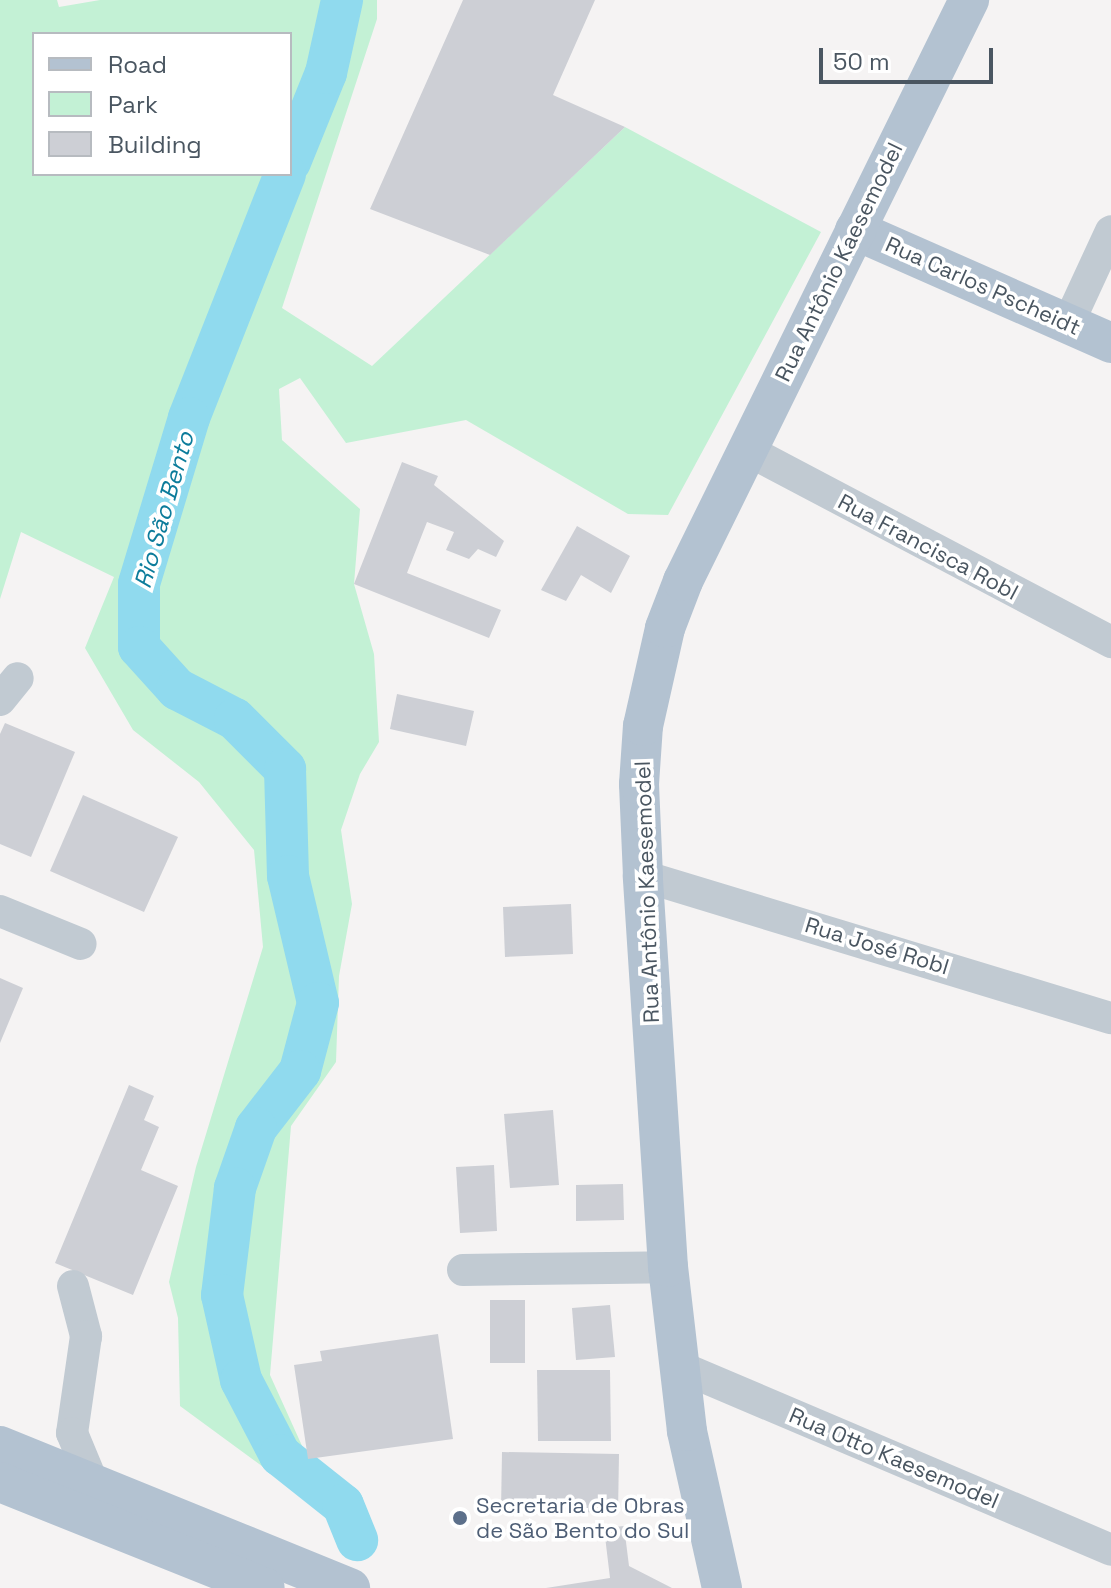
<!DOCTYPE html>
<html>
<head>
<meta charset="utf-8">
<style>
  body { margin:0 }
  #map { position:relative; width:1111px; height:1588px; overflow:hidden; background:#f5f3f3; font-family:"Space Grotesk",sans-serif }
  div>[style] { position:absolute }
  .green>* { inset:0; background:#c3f1d5 }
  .river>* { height:42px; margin:-21px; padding:0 21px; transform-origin:21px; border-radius:21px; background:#90daee }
  .building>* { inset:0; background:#cdcfd5 }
  .minor>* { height:32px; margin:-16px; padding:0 16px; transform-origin:16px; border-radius:16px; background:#c1cad2 }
  .major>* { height:40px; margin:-20px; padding:0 20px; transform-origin:20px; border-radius:20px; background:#b3c2d1 }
  .dots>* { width:22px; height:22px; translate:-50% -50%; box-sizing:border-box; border:4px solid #fff; border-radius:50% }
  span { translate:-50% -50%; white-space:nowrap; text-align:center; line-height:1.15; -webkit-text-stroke:7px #fff; paint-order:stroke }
  .street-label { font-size:22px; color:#4a5661 }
  .service-label { font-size:22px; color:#4e5e75 }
  .left { translate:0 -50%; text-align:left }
  .water-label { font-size:24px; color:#0c7c9b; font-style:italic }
  .legend { position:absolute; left:32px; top:32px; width:260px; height:144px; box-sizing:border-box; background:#fff; border:2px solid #b7bbc0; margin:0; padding:10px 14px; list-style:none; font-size:24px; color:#4a5661 }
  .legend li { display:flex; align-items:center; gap:16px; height:40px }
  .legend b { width:40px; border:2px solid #b7bbc0 }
  .scale { position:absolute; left:819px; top:48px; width:174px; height:36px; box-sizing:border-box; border:4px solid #4a5661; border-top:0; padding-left:10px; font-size:24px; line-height:28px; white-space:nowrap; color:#4a5661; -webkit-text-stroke:6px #fff; paint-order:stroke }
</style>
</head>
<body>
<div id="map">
  <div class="green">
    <i style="clip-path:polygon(evenodd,0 0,57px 0,59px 7px,100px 0,377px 0,377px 19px,282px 308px,372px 366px,625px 127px,821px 232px,668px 515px,628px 514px,466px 420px,346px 443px,300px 378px,279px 389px,282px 440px,360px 509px,354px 584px,374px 654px,379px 742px,360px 774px,341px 830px,352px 904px,339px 976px,336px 1062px,291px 1126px,270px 1375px,308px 1459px,345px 1485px,374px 1548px,180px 1406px,178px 1318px,169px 1282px,196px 1167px,263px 947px,254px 850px,199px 782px,133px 730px,85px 648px,114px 577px,21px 532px,0 599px,0 0,34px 34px,290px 34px,290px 174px,34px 174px,34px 34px)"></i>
  </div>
  <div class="river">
    <i style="left:290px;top:162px;width:96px;rotate:-68deg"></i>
    <i style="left:326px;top:73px;width:75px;rotate:-77.6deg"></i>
    <i style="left:285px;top:174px;width:262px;rotate:111.5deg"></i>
    <i style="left:189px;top:418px;width:173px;rotate:106.8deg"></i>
    <i style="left:139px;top:584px;width:63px;rotate:90deg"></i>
    <i style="left:139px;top:647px;width:57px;rotate:47.9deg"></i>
    <i style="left:177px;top:689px;width:65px;rotate:27.3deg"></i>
    <i style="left:235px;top:719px;width:71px;rotate:45deg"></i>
    <i style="left:285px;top:769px;width:107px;rotate:88.4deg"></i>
    <i style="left:288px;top:876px;width:130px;rotate:76.7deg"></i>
    <i style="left:318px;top:1003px;width:70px;rotate:104.8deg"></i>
    <i style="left:300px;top:1071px;width:72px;rotate:127.7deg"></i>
    <i style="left:256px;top:1128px;width:64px;rotate:109.3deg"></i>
    <i style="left:235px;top:1188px;width:108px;rotate:96.9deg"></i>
    <i style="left:222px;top:1295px;width:87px;rotate:77.4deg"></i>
    <i style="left:241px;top:1380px;width:85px;rotate:62.5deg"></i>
    <i style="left:280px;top:1455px;width:80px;rotate:38.4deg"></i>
    <i style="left:343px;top:1505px;width:38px;rotate:68deg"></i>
  </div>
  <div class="building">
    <i style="clip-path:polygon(463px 0,595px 0,553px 95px,625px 127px,490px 255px,370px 209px)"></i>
    <i style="clip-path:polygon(402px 462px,438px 476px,434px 485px,504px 541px,496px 557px,478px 549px,469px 559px,446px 550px,454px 532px,427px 522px,407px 573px,501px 610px,489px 638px,354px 584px)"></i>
    <i style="clip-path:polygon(577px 526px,630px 556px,611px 593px,581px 575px,566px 601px,541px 590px)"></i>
    <i style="clip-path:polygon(397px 694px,474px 711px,466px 746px,390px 729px)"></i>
    <i style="clip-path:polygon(5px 723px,75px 752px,31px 857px,0 844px,0 734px)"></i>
    <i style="clip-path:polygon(83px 795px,178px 837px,144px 912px,50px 871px)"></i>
    <i style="clip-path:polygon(571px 904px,573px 954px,505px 957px,503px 907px)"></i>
    <i style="clip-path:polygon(0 978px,23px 988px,0 1043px)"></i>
    <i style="clip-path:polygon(129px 1085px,154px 1096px,144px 1120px,159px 1127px,141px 1170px,178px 1186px,133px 1295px,55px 1263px)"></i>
    <i style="clip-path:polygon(553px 1110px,559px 1185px,510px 1188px,504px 1114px)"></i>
    <i style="clip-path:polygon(494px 1165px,497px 1231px,460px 1233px,456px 1167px)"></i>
    <i style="clip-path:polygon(623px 1184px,624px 1220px,576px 1221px,576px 1185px)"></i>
    <i style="clip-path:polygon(490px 1300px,525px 1300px,525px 1363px,490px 1363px)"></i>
    <i style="clip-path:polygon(610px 1305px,615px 1357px,576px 1360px,572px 1308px)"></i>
    <i style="clip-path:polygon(438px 1334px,453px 1439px,308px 1459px,294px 1365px,322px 1361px,320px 1351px)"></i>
    <i style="clip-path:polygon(537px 1370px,610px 1370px,611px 1441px,538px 1441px)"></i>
    <i style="clip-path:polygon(502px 1452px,619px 1454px,618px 1513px,501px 1510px)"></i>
    <i style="clip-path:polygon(624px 1526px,629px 1566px,672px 1588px,546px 1588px,610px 1578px,604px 1528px)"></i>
  </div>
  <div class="minor">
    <i style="left:1068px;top:324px;width:102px;rotate:-65.2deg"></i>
    <i style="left:747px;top:450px;width:412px;rotate:27.8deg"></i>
    <i style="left:0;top:700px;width:28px;rotate:-51deg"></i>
    <i style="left:643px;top:876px;width:489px;rotate:16.9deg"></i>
    <i style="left:0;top:911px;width:87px;rotate:22.2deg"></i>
    <i style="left:463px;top:1270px;width:205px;rotate:-0.8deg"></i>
    <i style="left:73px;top:1286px;width:52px;rotate:75.4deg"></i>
    <i style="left:86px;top:1336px;width:98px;rotate:98.2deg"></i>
    <i style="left:72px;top:1433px;width:57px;rotate:67.5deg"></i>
    <i style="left:678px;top:1366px;width:470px;rotate:23deg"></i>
  </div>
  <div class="major">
    <i style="left:855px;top:230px;width:280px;rotate:23.8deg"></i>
    <i style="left:0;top:1446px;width:378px;rotate:22.1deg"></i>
    <i style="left:0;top:1482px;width:285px;rotate:21.8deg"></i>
    <i style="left:722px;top:1588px;width:161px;rotate:-102.6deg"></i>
    <i style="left:687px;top:1431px;width:165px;rotate:-96.6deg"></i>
    <i style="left:668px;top:1267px;width:392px;rotate:-93.7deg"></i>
    <i style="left:643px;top:876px;width:92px;rotate:-92.5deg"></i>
    <i style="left:639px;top:784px;width:58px;rotate:-86.1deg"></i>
    <i style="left:643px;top:726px;width:100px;rotate:-77.3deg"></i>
    <i style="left:665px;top:628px;width:50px;rotate:-69deg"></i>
    <i style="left:683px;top:581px;width:648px;rotate:-63.79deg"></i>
  </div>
  <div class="dots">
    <i style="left:460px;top:1518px;background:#5c6f8a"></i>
  </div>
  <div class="street-label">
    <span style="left:839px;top:262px;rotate:-64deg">Rua Antônio Kaesemodel</span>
    <span style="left:983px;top:286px;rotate:24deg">Rua Carlos Pscheidt</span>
    <span style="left:928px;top:547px;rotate:28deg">Rua Francisca Robl</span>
    <span style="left:647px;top:892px;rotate:-92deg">Rua Antônio Kaesemodel</span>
    <span style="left:877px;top:946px;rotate:17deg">Rua José Robl</span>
    <span style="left:894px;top:1458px;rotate:23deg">Rua Otto Kaesemodel</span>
  </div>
  <div class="service-label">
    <span class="left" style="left:476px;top:1518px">Secretaria de Obras<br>de São Bento do Sul</span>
  </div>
  <div class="water-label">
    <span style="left:164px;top:510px;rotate:-74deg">Rio São Bento</span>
  </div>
  <ul class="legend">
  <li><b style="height:10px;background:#b3c2d1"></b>Road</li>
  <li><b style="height:22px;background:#c3f1d5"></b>Park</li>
  <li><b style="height:22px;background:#cdcfd5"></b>Building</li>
  </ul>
  <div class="scale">50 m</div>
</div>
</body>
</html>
